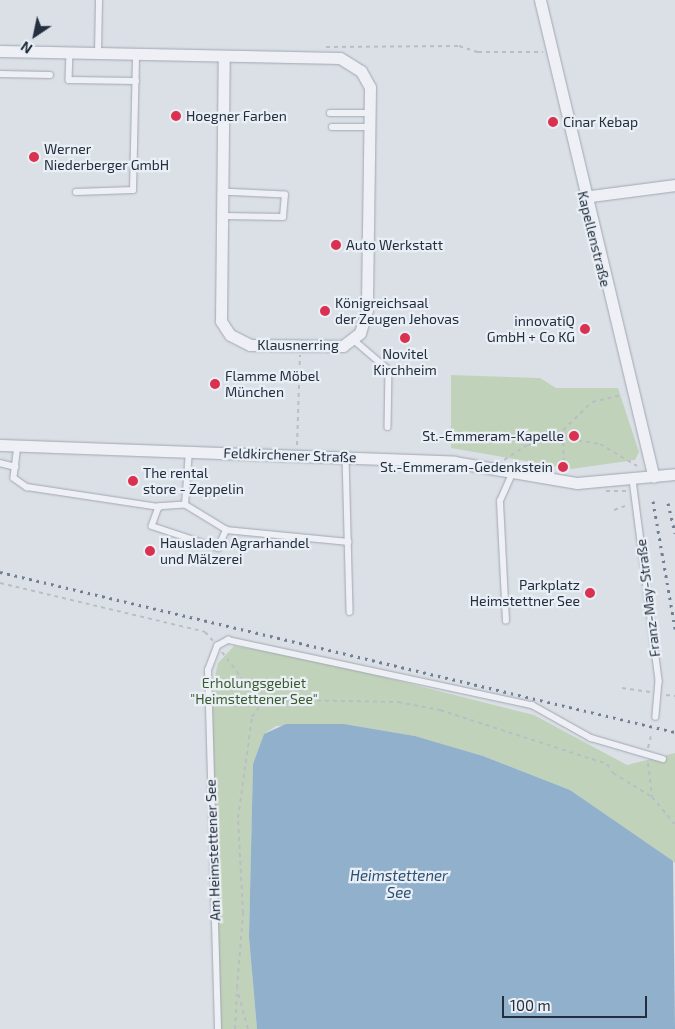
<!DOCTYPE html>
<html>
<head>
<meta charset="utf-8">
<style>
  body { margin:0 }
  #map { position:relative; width:675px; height:1029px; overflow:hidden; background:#dbe0e7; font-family:"Exo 2",sans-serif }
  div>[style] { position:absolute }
  .green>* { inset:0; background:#c1d2bb }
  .water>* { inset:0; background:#91b0cb }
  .path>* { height:2px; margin-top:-1px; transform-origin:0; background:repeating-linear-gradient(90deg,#b9bec5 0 4px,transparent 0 8px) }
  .roads { filter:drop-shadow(0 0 1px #a0a7b1) drop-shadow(0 0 1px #a0a7b1) }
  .lane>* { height:5.5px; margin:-2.75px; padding:0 2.75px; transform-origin:2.75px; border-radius:2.75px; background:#eef0f5 }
  .street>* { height:11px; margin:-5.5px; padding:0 5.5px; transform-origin:5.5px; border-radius:5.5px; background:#eef0f5 }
  .rail>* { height:3px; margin-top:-1.5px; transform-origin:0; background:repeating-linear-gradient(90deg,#738092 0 2.5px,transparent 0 7.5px) }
  .dots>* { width:14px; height:14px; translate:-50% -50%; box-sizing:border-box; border:2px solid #eaeff5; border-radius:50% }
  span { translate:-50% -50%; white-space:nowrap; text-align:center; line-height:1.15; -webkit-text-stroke:4.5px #eaeff5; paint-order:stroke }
  .poi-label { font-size:14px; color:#232e3e }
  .left { translate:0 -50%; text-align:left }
  .right { translate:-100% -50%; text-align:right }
  .street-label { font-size:14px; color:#232e3e }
  .park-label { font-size:14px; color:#395b2f }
  .water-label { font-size:15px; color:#2a4f76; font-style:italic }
  .north { position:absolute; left:10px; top:10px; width:50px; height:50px; -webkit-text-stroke:4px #eaeff5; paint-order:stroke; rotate:214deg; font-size:14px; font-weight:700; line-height:20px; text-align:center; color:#232e3e }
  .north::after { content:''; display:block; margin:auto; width:18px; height:22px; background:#232e3e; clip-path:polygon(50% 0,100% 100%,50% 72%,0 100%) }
  .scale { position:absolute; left:502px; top:996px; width:145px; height:22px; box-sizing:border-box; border:2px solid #232e3e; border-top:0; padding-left:6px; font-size:15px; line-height:18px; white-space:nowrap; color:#232e3e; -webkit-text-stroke:4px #eaeff5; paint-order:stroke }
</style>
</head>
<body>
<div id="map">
  <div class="green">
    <i style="clip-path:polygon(451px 375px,540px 378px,556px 388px,618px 388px,639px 452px,635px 460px,571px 469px,451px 448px)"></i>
    <i style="clip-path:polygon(234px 646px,316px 660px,534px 715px,627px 765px,675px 753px,675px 863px,570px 790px,483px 756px,415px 736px,344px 724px,276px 726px,264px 734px,253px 764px,249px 937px,257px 1029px,220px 1029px,212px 690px,218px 663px)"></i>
  </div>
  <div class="water">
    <i style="clip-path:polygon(286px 724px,344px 724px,415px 736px,483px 756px,570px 790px,673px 861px,675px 1029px,257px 1029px,249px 937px,253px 764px,264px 734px)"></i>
  </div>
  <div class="path">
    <i style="left:326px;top:47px;width:133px;rotate:-0.4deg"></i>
    <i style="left:459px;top:46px;width:20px;rotate:18deg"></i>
    <i style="left:478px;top:52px;width:65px"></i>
    <i style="left:562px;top:438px;width:38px;rotate:9deg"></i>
    <i style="left:600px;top:444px;width:43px;rotate:30.7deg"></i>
    <i style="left:297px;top:445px;width:90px;rotate:-88.1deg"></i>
    <i style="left:504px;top:460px;width:27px;rotate:-33deg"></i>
    <i style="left:527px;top:445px;width:43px;rotate:-12.1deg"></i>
    <i style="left:564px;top:470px;width:40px;rotate:-91.4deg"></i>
    <i style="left:563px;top:430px;width:40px;rotate:-44deg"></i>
    <i style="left:592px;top:402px;width:32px;rotate:-13deg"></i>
    <i style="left:606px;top:491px;width:22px"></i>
    <i style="left:614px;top:510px;width:15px;rotate:-20deg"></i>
    <i style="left:0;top:583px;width:211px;rotate:13.4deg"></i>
    <i style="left:205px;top:632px;width:12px;rotate:48deg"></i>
    <i style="left:222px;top:652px;width:65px;rotate:53.1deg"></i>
    <i style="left:622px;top:688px;width:30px;rotate:8deg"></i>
    <i style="left:666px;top:695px;width:9px;rotate:6deg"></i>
    <i style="left:648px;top:748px;width:16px;rotate:-76deg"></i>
    <i style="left:648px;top:763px;width:34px;rotate:83deg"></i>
    <i style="left:652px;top:797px;width:35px;rotate:50deg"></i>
    <i style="left:235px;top:1029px;width:35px;rotate:-87deg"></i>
    <i style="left:248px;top:1029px;width:42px;rotate:-105deg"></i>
    <i style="left:237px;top:988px;width:75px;rotate:-85.4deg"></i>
    <i style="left:243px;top:913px;width:95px;rotate:-93deg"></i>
    <i style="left:238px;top:818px;width:102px;rotate:-82.1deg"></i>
    <i style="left:252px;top:717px;width:16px;rotate:-55deg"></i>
    <i style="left:261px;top:704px;width:32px;rotate:-7deg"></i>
    <i style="left:293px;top:700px;width:105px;rotate:1.1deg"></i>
    <i style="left:398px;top:702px;width:43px;rotate:10.8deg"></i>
    <i style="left:440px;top:710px;width:176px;rotate:17.9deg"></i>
    <i style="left:607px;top:764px;width:11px;rotate:56deg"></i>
    <i style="left:613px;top:773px;width:46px;rotate:31.6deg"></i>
  </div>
  <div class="roads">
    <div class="lane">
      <i style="left:70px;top:52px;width:28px;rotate:92deg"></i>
      <i style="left:69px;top:80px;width:67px;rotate:0.9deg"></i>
      <i style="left:98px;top:53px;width:53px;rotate:-88.9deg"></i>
      <i style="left:0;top:74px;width:50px;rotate:1.1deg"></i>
      <i style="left:330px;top:113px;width:39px"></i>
      <i style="left:332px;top:127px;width:37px"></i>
      <i style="left:76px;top:192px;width:57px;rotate:-2deg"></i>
      <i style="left:133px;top:190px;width:136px;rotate:-88.7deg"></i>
      <i style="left:222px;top:216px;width:61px;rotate:0.9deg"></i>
      <i style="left:283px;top:217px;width:22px;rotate:-85deg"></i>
      <i style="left:285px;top:195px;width:63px;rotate:-177.3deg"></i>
      <i style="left:354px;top:340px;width:46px;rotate:40.6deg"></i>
      <i style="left:389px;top:370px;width:57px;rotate:91deg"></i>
      <i style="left:18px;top:445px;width:33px;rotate:97deg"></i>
      <i style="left:14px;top:478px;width:16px;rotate:35deg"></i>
      <i style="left:27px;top:487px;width:134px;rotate:8.6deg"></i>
      <i style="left:346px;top:457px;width:155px;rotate:88.5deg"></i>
      <i style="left:0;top:463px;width:16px;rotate:14deg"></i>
      <i style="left:633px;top:480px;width:203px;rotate:82.6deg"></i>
      <i style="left:659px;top:681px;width:36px;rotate:95deg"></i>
      <i style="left:185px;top:505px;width:26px;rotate:176deg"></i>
      <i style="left:159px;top:507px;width:20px;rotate:110deg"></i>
      <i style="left:152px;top:526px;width:70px;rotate:18.4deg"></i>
      <i style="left:218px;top:548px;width:20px;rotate:-66deg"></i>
      <i style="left:226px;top:530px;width:48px;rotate:-148.6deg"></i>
      <i style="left:185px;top:505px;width:54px;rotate:-85.8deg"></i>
      <i style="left:226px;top:530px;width:123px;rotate:5.6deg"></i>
      <i style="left:506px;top:621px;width:120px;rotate:-92.9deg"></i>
      <i style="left:500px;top:501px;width:30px;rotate:-66deg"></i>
      <i style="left:218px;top:1029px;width:359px;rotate:-91.6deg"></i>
      <i style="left:208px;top:670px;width:26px;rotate:-69deg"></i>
      <i style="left:217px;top:646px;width:13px;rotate:-29deg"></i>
      <i style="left:228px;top:640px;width:311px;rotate:12.1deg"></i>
      <i style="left:532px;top:705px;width:68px;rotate:29.2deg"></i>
      <i style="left:591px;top:738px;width:75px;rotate:16.3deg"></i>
    </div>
    <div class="street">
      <i style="left:540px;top:0;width:490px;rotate:76.6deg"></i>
      <i style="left:0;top:51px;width:340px;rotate:1.2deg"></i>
      <i style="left:340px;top:58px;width:25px;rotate:32deg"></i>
      <i style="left:361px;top:71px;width:18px;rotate:61deg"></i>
      <i style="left:370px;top:87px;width:223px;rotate:90.8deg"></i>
      <i style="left:367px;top:310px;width:24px;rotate:107deg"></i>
      <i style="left:360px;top:333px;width:21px;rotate:143deg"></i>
      <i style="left:343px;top:346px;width:93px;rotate:-179.4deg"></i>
      <i style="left:250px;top:345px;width:22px;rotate:-153deg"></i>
      <i style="left:230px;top:335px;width:17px;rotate:-123deg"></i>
      <i style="left:221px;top:321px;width:265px;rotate:-89.4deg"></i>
      <i style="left:583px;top:197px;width:93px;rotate:-7.4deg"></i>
      <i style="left:0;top:445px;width:454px;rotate:2.1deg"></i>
      <i style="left:454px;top:462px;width:125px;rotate:9.7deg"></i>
      <i style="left:577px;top:483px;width:98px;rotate:-5.2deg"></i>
    </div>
  </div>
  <div class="rail">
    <i style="left:653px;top:501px;width:130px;rotate:80.2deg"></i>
    <i style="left:668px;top:503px;width:31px;rotate:77deg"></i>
    <i style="left:0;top:572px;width:694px;rotate:13.34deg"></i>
  </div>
  <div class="dots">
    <i style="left:176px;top:116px;background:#db3151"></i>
    <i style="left:553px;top:122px;background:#db3151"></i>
    <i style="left:34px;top:157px;background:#db3151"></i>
    <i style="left:336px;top:245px;background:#db3151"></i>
    <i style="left:325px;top:311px;background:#db3151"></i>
    <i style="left:585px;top:329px;background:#db3151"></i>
    <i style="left:405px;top:338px;background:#db3151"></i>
    <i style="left:215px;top:384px;background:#db3151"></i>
    <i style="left:574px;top:436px;background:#db3151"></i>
    <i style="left:563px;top:467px;background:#db3151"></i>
    <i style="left:133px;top:481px;background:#db3151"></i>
    <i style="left:150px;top:551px;background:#db3151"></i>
    <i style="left:590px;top:593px;background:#db3151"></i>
  </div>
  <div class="poi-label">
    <span class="left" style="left:186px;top:116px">Hoegner Farben</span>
    <span class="left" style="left:563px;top:122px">Cinar Kebap</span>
    <span class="left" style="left:44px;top:157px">Werner<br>Niederberger GmbH</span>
    <span class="left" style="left:346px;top:245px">Auto Werkstatt</span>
    <span class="left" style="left:335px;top:311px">Königreichsaal<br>der Zeugen Jehovas</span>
    <span class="right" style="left:575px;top:329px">innovatiQ<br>GmbH + Co KG</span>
    <span style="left:405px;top:362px">Novitel<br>Kirchheim</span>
    <span class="left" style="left:225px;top:384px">Flamme Möbel<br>München</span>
    <span class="right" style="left:564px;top:436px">St.-Emmeram-Kapelle</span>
    <span class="right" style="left:553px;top:467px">St.-Emmeram-Gedenkstein</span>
    <span class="left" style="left:143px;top:481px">The rental<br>store - Zeppelin</span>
    <span class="left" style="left:160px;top:551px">Hausladen Agrarhandel<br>und Mälzerei</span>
    <span class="right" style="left:580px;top:593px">Parkplatz<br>Heimstettner See</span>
  </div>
  <div class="street-label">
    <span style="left:594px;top:239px;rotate:76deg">Kapellenstraße</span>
    <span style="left:298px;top:345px">Klausnerring</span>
    <span style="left:290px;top:455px;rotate:2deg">Feldkirchener Straße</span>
    <span style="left:648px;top:598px;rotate:-97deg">Franz-May-Straße</span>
    <span style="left:213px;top:850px;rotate:-92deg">Am Heimstettener See</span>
  </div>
  <div class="park-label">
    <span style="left:254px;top:691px">Erholungsgebiet<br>"Heimstettener See"</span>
  </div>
  <div class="water-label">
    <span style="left:399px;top:884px">Heimstettener<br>See</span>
  </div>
  <div class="north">N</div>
  <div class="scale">100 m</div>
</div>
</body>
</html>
